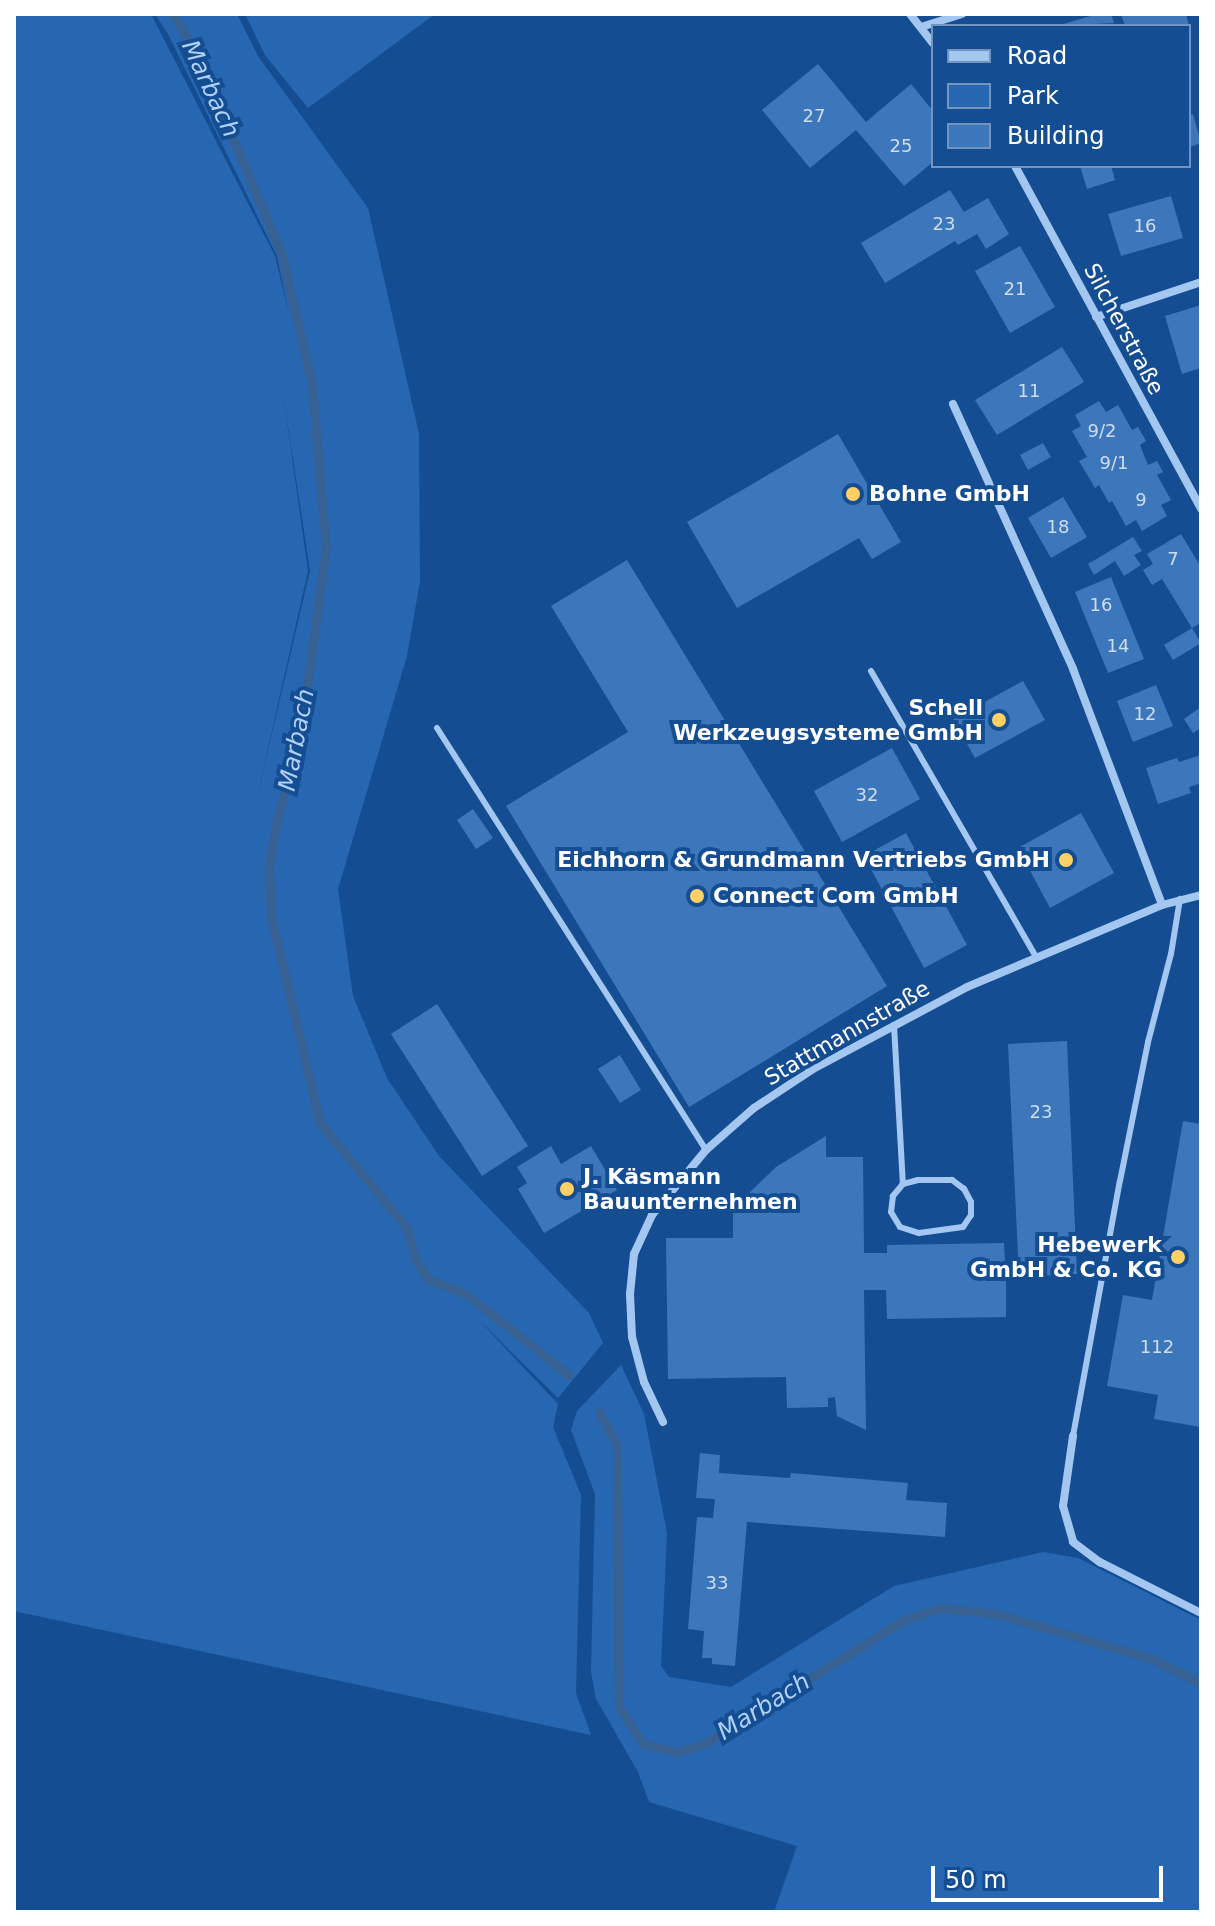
<!DOCTYPE html>
<html>
<head>
<meta charset="utf-8">
<style>
  body { margin:0 }
  #map { position:relative; width:1215px; height:1926px; overflow:hidden; background:#154d93; font-family:"DejaVu Sans",sans-serif }
  div>[style] { position:absolute }
  .green>* { inset:0; background:#2767b2 }
  .stream>* { height:9px; margin:-4.5px; padding:0 4.5px; transform-origin:4.5px; border-radius:4.5px; background:#376093 }
  .building>* { inset:0; background:#3d77bb }
  .service>* { height:6px; margin:-3px; padding:0 3px; transform-origin:3px; border-radius:3px; background:#a3c7f1 }
  .minor>* { height:8px; margin:-4px; padding:0 4px; transform-origin:4px; border-radius:4px; background:#a3c7f1 }
  .dots>* { width:22px; height:22px; translate:-50% -50%; box-sizing:border-box; border:4px solid #154d93; border-radius:50% }
  span { translate:-50% -50%; white-space:nowrap; text-align:center; line-height:1.15; -webkit-text-stroke:8px #154d93; paint-order:stroke }
  .number-label { font-size:18px; color:#ceddee }
  .number-label span { -webkit-text-stroke-width:0 }
  .street-label { font-size:22px; color:#fff }
  .poi-label { font-size:22px; color:#fff; font-weight:700 }
  .left { translate:0 -50%; text-align:left }
  .right { translate:-100% -50%; text-align:right }
  .water-label { font-size:24px; color:#afd1f8; font-style:italic }
  .frame { position:absolute; inset:0; border:16px solid #fff; pointer-events:none }
  .legend { position:absolute; left:931px; top:24px; width:260px; height:144px; box-sizing:border-box; background:#154d93; border:2px solid #7394be; margin:0; padding:10px 14px; list-style:none; font-size:24px; color:#fff }
  .legend li { display:flex; align-items:center; gap:16px; height:40px }
  .legend b { width:40px; border:2px solid #7394be }
  .scale { position:absolute; left:931px; top:1866px; width:232px; height:36px; box-sizing:border-box; border:4px solid #fff; border-top:0; padding-left:10px; font-size:24px; line-height:28px; white-space:nowrap; color:#fff; -webkit-text-stroke:6px #154d93; paint-order:stroke }
</style>
</head>
<body>
<div id="map">
  <div class="green">
    <i style="clip-path:polygon(evenodd,14px 14px,151px 14px,275px 256px,290px 318px,277px 256px,168px 34px,155px 14px,237px 14px,258px 56px,368px 208px,419px 434px,420px 581px,407px 656px,338px 889px,353px 996px,387px 1078px,439px 1156px,589px 1313px,603px 1343px,558px 1398px,478px 1319px,558px 1404px,553px 1427px,581px 1495px,576px 1693px,591px 1735px,14px 1611px,14px 14px,283px 393px,310px 571px,254px 810px,308px 571px,283px 393px)"></i>
    <i style="clip-path:polygon(245px 14px,435px 14px,308px 108px,265px 55px)"></i>
    <i style="clip-path:polygon(621px 1365px,644px 1414px,667px 1533px,661px 1666px,669px 1677px,731px 1687px,894px 1586px,1043px 1552px,1078px 1558px,1201px 1620px,1201px 1912px,774px 1912px,797px 1846px,649px 1802px,638px 1772px,596px 1699px,591px 1672px,595px 1494px,571px 1430px,577px 1411px)"></i>
  </div>
  <div class="stream">
    <i style="left:173px;top:14px;width:47px;rotate:59deg"></i>
    <i style="left:197px;top:54px;width:218px;rotate:67.1deg"></i>
    <i style="left:282px;top:255px;width:133px;rotate:77deg"></i>
    <i style="left:312px;top:385px;width:163px;rotate:85.1deg"></i>
    <i style="left:326px;top:547px;width:194px;rotate:97.7deg"></i>
    <i style="left:300px;top:739px;width:80px;rotate:105.9deg"></i>
    <i style="left:278px;top:816px;width:51px;rotate:100.2deg"></i>
    <i style="left:269px;top:866px;width:51px;rotate:87.8deg"></i>
    <i style="left:271px;top:917px;width:212px;rotate:76.6deg"></i>
    <i style="left:320px;top:1123px;width:136px;rotate:50.4deg"></i>
    <i style="left:407px;top:1228px;width:34px;rotate:75deg"></i>
    <i style="left:416px;top:1261px;width:22px;rotate:56deg"></i>
    <i style="left:428px;top:1279px;width:41px;rotate:21.5deg"></i>
    <i style="left:466px;top:1294px;width:131px;rotate:38.2deg"></i>
    <i style="left:599px;top:1412px;width:38px;rotate:62deg"></i>
    <i style="left:617px;top:1446px;width:261px;rotate:89.6deg"></i>
    <i style="left:619px;top:1707px;width:44px;rotate:57deg"></i>
    <i style="left:643px;top:1744px;width:35px;rotate:13deg"></i>
    <i style="left:677px;top:1752px;width:30px;rotate:-17deg"></i>
    <i style="left:706px;top:1743px;width:231px;rotate:-31.9deg"></i>
    <i style="left:902px;top:1621px;width:40px;rotate:-18.9deg"></i>
    <i style="left:940px;top:1608px;width:57px;rotate:6deg"></i>
    <i style="left:997px;top:1614px;width:162px;rotate:16.1deg"></i>
    <i style="left:1153px;top:1659px;width:54px;rotate:26.6deg"></i>
  </div>
  <div class="building">
    <i style="clip-path:polygon(1097px 14px,1111px 14px,1114px 23px,1057px 26px)"></i>
    <i style="clip-path:polygon(1121px 14px,1186px 14px,1189px 26px,1125px 26px)"></i>
    <i style="clip-path:polygon(818px 64px,866px 122px,911px 84px,933px 111px,933px 162px,904px 186px,856px 130px,810px 168px,762px 110px)"></i>
    <i style="clip-path:polygon(1193px 114px,1201px 143px,1189px 147px,1189px 116px)"></i>
    <i style="clip-path:polygon(1080px 166px,1111px 166px,1115px 180px,1087px 189px)"></i>
    <i style="clip-path:polygon(950px 190px,964px 212px,988px 198px,1009px 234px,986px 249px,977px 234px,958px 245px,955px 241px,885px 283px,861px 243px)"></i>
    <i style="clip-path:polygon(1171px 196px,1183px 238px,1121px 256px,1108px 214px)"></i>
    <i style="clip-path:polygon(1020px 246px,1055px 307px,1010px 333px,975px 271px)"></i>
    <i style="clip-path:polygon(1201px 305px,1201px 368px,1182px 374px,1165px 316px)"></i>
    <i style="clip-path:polygon(1062px 347px,1084px 382px,997px 435px,975px 400px)"></i>
    <i style="clip-path:polygon(1099px 401px,1106px 412px,1118px 405px,1132px 430px,1138px 427px,1146px 441px,1140px 445px,1148px 465px,1157px 461px,1163px 472px,1157px 475px,1171px 500px,1161px 505px,1167px 516px,1142px 531px,1136px 520px,1126px 526px,1112px 501px,1109px 503px,1099px 485px,1095px 488px,1079px 461px,1087px 457px,1072px 431px,1081px 426px,1075px 415px)"></i>
    <i style="clip-path:polygon(838px 434px,901px 542px,872px 559px,859px 538px,737px 608px,687px 522px)"></i>
    <i style="clip-path:polygon(1043px 443px,1051px 457px,1028px 470px,1020px 455px)"></i>
    <i style="clip-path:polygon(1063px 497px,1087px 537px,1051px 558px,1028px 518px)"></i>
    <i style="clip-path:polygon(1181px 534px,1201px 567px,1201px 623px,1192px 628px,1162px 579px,1152px 585px,1143px 570px,1153px 564px,1147px 554px)"></i>
    <i style="clip-path:polygon(1133px 537px,1142px 551px,1134px 555px,1141px 565px,1124px 576px,1115px 561px,1094px 575px,1088px 564px)"></i>
    <i style="clip-path:polygon(627px 560px,887px 986px,689px 1107px,506px 806px,628px 732px,551px 606px)"></i>
    <i style="clip-path:polygon(1111px 577px,1144px 659px,1108px 673px,1075px 592px)"></i>
    <i style="clip-path:polygon(1192px 628px,1201px 643px,1173px 660px,1164px 645px)"></i>
    <i style="clip-path:polygon(1023px 681px,1045px 720px,975px 758px,953px 719px)"></i>
    <i style="clip-path:polygon(1156px 685px,1173px 726px,1133px 742px,1117px 701px)"></i>
    <i style="clip-path:polygon(1201px 707px,1201px 728px,1193px 733px,1184px 719px)"></i>
    <i style="clip-path:polygon(892px 748px,920px 799px,842px 842px,814px 791px)"></i>
    <i style="clip-path:polygon(1201px 755px,1201px 783px,1189px 787px,1191px 793px,1158px 804px,1146px 768px,1177px 758px,1179px 762px)"></i>
    <i style="clip-path:polygon(473px 809px,493px 838px,476px 849px,457px 820px)"></i>
    <i style="clip-path:polygon(1081px 813px,1114px 873px,1050px 908px,1018px 848px)"></i>
    <i style="clip-path:polygon(906px 833px,967px 945px,924px 968px,864px 856px)"></i>
    <i style="clip-path:polygon(437px 1004px,528px 1146px,482px 1176px,391px 1034px)"></i>
    <i style="clip-path:polygon(1067px 1041px,1077px 1274px,1019px 1277px,1008px 1044px)"></i>
    <i style="clip-path:polygon(620px 1055px,641px 1090px,620px 1103px,598px 1069px)"></i>
    <i style="clip-path:polygon(1183px 1121px,1201px 1124px,1201px 1427px,1154px 1419px,1158px 1395px,1107px 1386px,1123px 1295px,1152px 1300px)"></i>
    <i style="clip-path:polygon(826px 1136px,826px 1157px,863px 1157px,864px 1253px,887px 1253px,887px 1245px,1004px 1243px,1005px 1263px,994px 1263px,994px 1277px,1006px 1277px,1006px 1317px,887px 1319px,886px 1290px,864px 1290px,866px 1430px,837px 1416px,835px 1397px,828px 1398px,828px 1407px,787px 1408px,786px 1377px,668px 1379px,666px 1238px,733px 1238px,733px 1214px,748px 1194px,776px 1167px)"></i>
    <i style="clip-path:polygon(551px 1146px,561px 1164px,591px 1146px,617px 1190px,544px 1233px,518px 1189px,527px 1183px,517px 1167px)"></i>
    <i style="clip-path:polygon(700px 1453px,720px 1455px,719px 1473px,790px 1478px,791px 1473px,908px 1483px,906px 1500px,947px 1503px,945px 1537px,747px 1522px,735px 1666px,712px 1664px,712px 1658px,702px 1658px,704px 1631px,688px 1629px,697px 1517px,713px 1518px,715px 1499px,696px 1498px)"></i>
  </div>
  <div class="service">
    <i style="left:871px;top:671px;width:328px;rotate:60deg"></i>
    <i style="left:437px;top:728px;width:500px;rotate:57.48deg"></i>
    <i style="left:894px;top:1025px;width:159px;rotate:86.8deg"></i>
    <i style="left:903px;top:1184px;width:16px;rotate:130deg"></i>
    <i style="left:893px;top:1196px;width:16px;rotate:97deg"></i>
    <i style="left:891px;top:1212px;width:17px;rotate:59deg"></i>
    <i style="left:900px;top:1227px;width:20px;rotate:18deg"></i>
    <i style="left:919px;top:1233px;width:44px;rotate:-7.8deg"></i>
    <i style="left:963px;top:1227px;width:14px;rotate:-56deg"></i>
    <i style="left:971px;top:1215px;width:13px;rotate:-90deg"></i>
    <i style="left:971px;top:1202px;width:15px;rotate:-118deg"></i>
    <i style="left:964px;top:1189px;width:15px;rotate:-143deg"></i>
    <i style="left:952px;top:1180px;width:34px;rotate:180deg"></i>
    <i style="left:918px;top:1180px;width:16px;rotate:165deg"></i>
    <i style="left:1073px;top:1436px;width:259px;rotate:-79.6deg"></i>
    <i style="left:1120px;top:1181px;width:142px;rotate:-78.6deg"></i>
    <i style="left:1148px;top:1042px;width:91px;rotate:-75.4deg"></i>
    <i style="left:1171px;top:954px;width:56px;rotate:-80.7deg"></i>
  </div>
  <div class="minor">
    <i style="left:910px;top:14px;width:37px;rotate:52deg"></i>
    <i style="left:921px;top:27px;width:43px;rotate:-17.6deg"></i>
    <i style="left:1015px;top:166px;width:390px;rotate:61.5deg"></i>
    <i style="left:1096px;top:317px;width:111px;rotate:-18.4deg"></i>
    <i style="left:953px;top:404px;width:291px;rotate:65.6deg"></i>
    <i style="left:1073px;top:669px;width:252px;rotate:69.3deg"></i>
    <i style="left:663px;top:1422px;width:44px;rotate:-115.4deg"></i>
    <i style="left:644px;top:1382px;width:47px;rotate:-104.9deg"></i>
    <i style="left:632px;top:1337px;width:43px;rotate:-92.7deg"></i>
    <i style="left:630px;top:1294px;width:40px;rotate:-84.3deg"></i>
    <i style="left:634px;top:1254px;width:43px;rotate:-65.2deg"></i>
    <i style="left:652px;top:1215px;width:85px;rotate:-50.3deg"></i>
    <i style="left:706px;top:1150px;width:64px;rotate:-41.2deg"></i>
    <i style="left:754px;top:1108px;width:71px;rotate:-33.5deg"></i>
    <i style="left:813px;top:1069px;width:174px;rotate:-28deg"></i>
    <i style="left:967px;top:987px;width:212px;rotate:-22.8deg"></i>
    <i style="left:1162px;top:905px;width:40px;rotate:-14.4deg"></i>
    <i style="left:1073px;top:1436px;width:71px;rotate:98.1deg"></i>
    <i style="left:1063px;top:1506px;width:37px;rotate:74deg"></i>
    <i style="left:1073px;top:1542px;width:34px;rotate:37deg"></i>
    <i style="left:1100px;top:1562px;width:113px;rotate:26.8deg"></i>
  </div>
  <div class="dots">
    <i style="left:853px;top:494px;background:#ffd064"></i>
    <i style="left:999px;top:720px;background:#ffd064"></i>
    <i style="left:1066px;top:860px;background:#ffd064"></i>
    <i style="left:697px;top:896px;background:#ffd064"></i>
    <i style="left:567px;top:1189px;background:#ffd064"></i>
    <i style="left:1178px;top:1257px;background:#ffd064"></i>
  </div>
  <div class="number-label">
    <span style="left:814px;top:116px">27</span>
    <span style="left:901px;top:146px">25</span>
    <span style="left:944px;top:224px">23</span>
    <span style="left:1145px;top:226px">16</span>
    <span style="left:1015px;top:289px">21</span>
    <span style="left:1029px;top:391px">11</span>
    <span style="left:1102px;top:431px">9/2</span>
    <span style="left:1114px;top:463px">9/1</span>
    <span style="left:1141px;top:500px">9</span>
    <span style="left:1058px;top:527px">18</span>
    <span style="left:1173px;top:559px">7</span>
    <span style="left:1101px;top:605px">16</span>
    <span style="left:1118px;top:646px">14</span>
    <span style="left:1145px;top:714px">12</span>
    <span style="left:867px;top:795px">32</span>
    <span style="left:1041px;top:1112px">23</span>
    <span style="left:1157px;top:1347px">112</span>
    <span style="left:717px;top:1583px">33</span>
  </div>
  <div class="street-label">
    <span style="left:1124px;top:329px;rotate:62deg">Silcherstraße</span>
    <span style="left:847px;top:1033px;rotate:-30deg">Stattmannstraße</span>
  </div>
  <div class="poi-label">
    <span class="left" style="left:869px;top:494px">Bohne GmbH</span>
    <span class="right" style="left:983px;top:720px">Schell<br>Werkzeugsysteme GmbH</span>
    <span class="right" style="left:1050px;top:860px">Eichhorn &amp; Grundmann Vertriebs GmbH</span>
    <span class="left" style="left:713px;top:896px">Connect Com GmbH</span>
    <span class="left" style="left:583px;top:1189px">J. Käsmann<br>Bauunternehmen</span>
    <span class="right" style="left:1162px;top:1257px">Hebewerk<br>GmbH &amp; Co. KG</span>
  </div>
  <div class="water-label">
    <span style="left:210px;top:89px;rotate:65deg">Marbach</span>
    <span style="left:297px;top:740px;rotate:-79deg">Marbach</span>
    <span style="left:764px;top:1707px;rotate:-32deg">Marbach</span>
  </div>
  <div class="frame"></div>
  <ul class="legend">
  <li><b style="height:10px;background:#a3c7f1"></b>Road</li>
  <li><b style="height:22px;background:#2767b2"></b>Park</li>
  <li><b style="height:22px;background:#3d77bb"></b>Building</li>
  </ul>
  <div class="scale">50 m</div>
</div>
</body>
</html>
